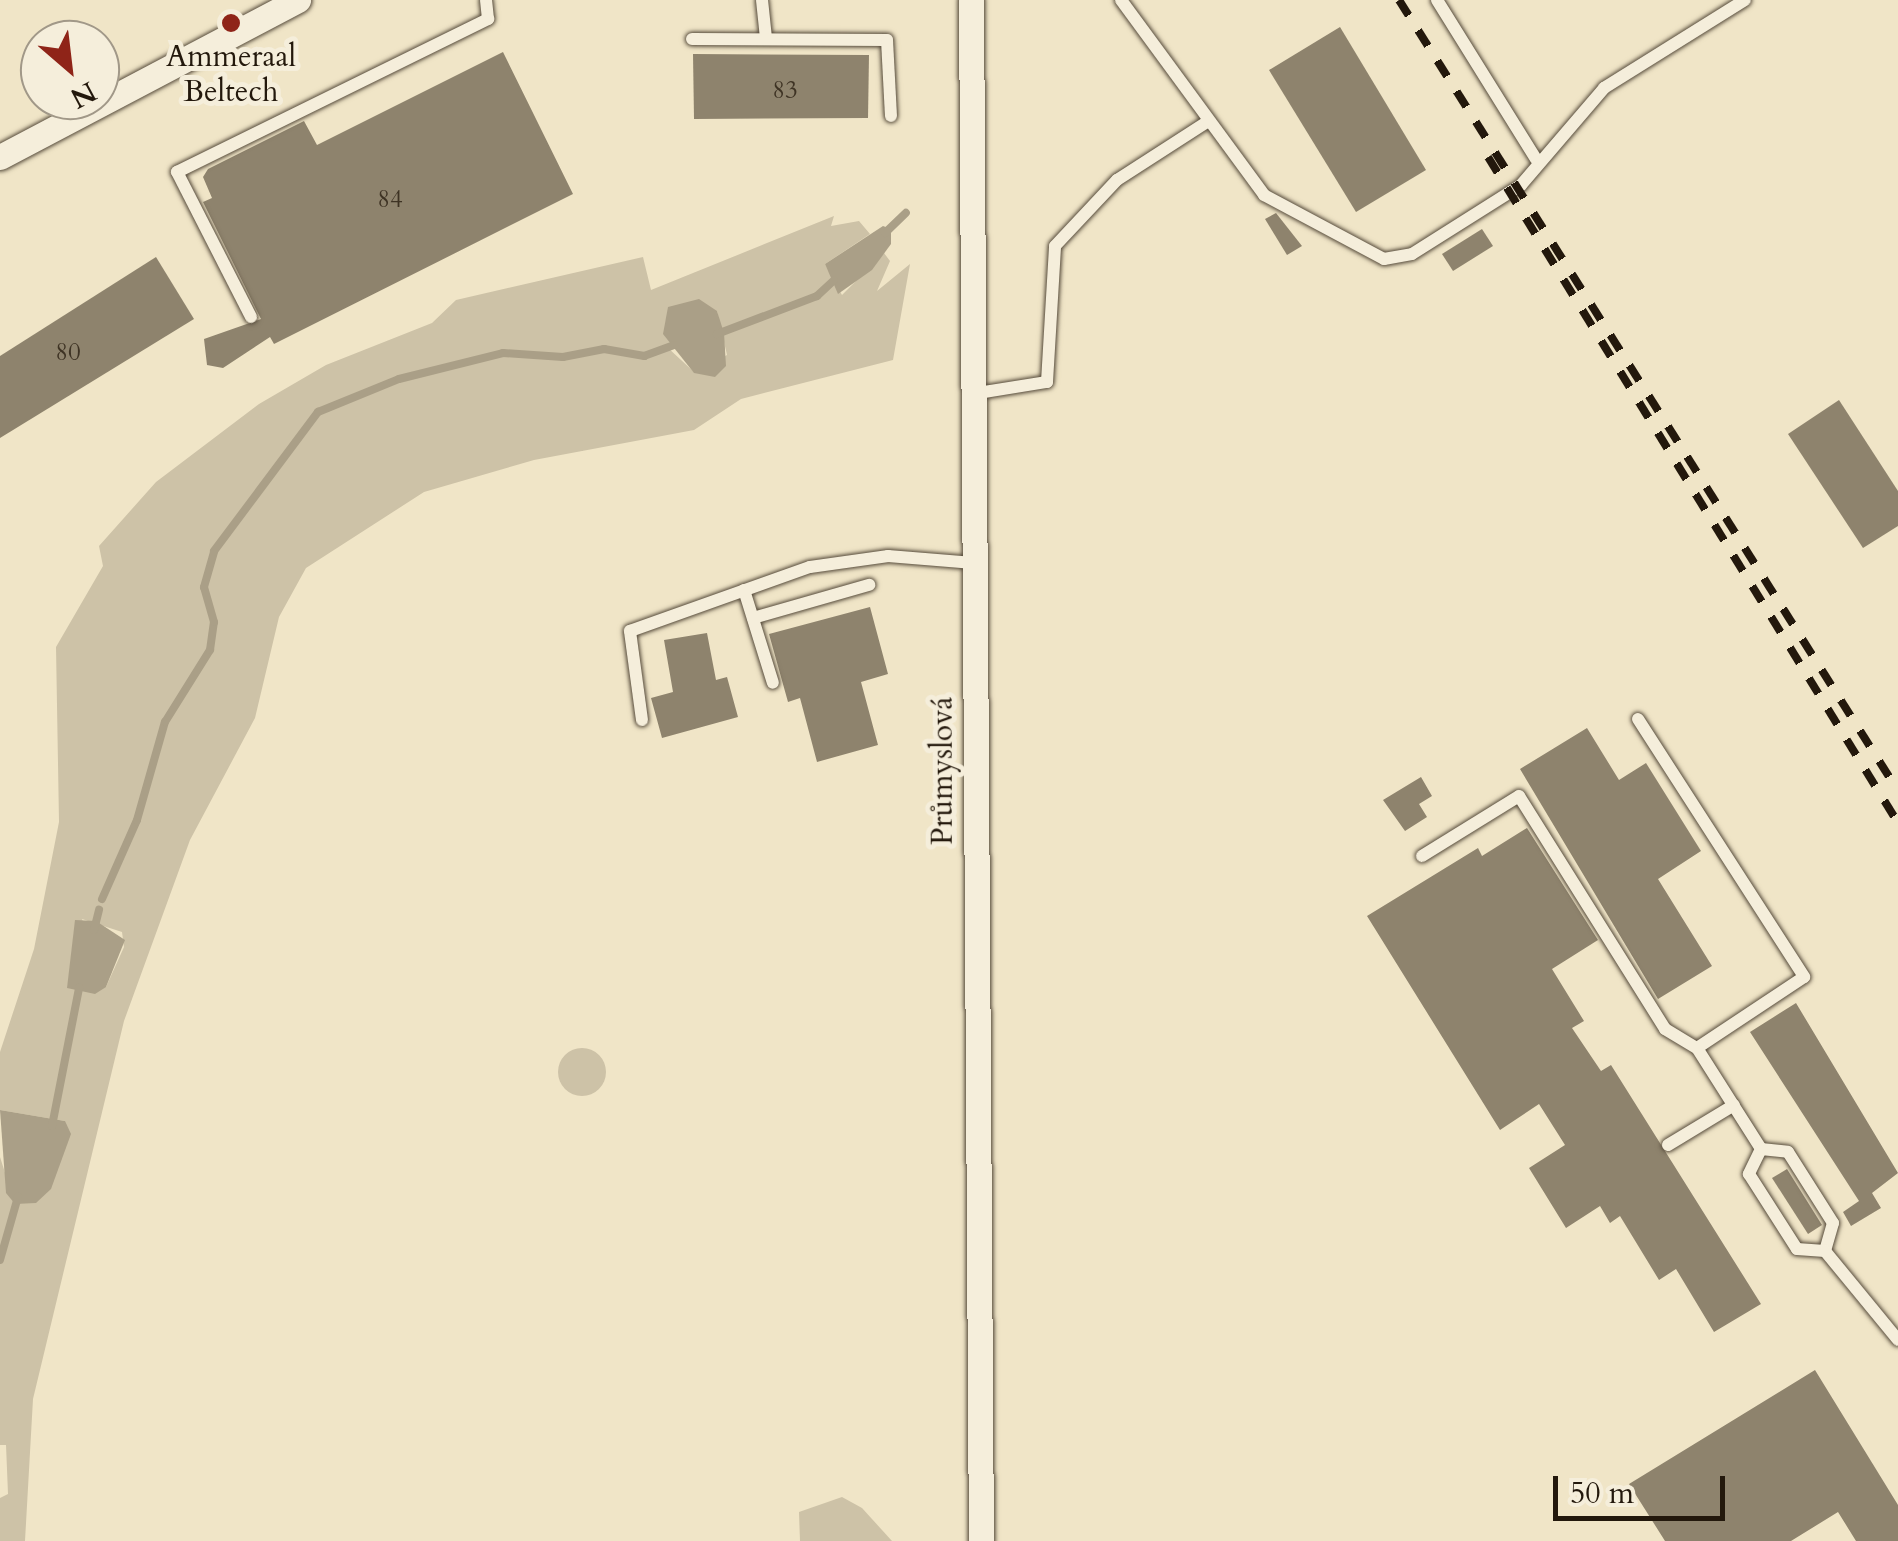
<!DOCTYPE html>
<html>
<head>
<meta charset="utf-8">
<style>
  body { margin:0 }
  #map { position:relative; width:1898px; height:1541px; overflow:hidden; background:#f0e5c7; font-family:Cardo,serif }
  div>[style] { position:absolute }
  .green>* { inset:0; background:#cdc2a7 }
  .round { border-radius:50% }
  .water>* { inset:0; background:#aa9f87 }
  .stream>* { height:8px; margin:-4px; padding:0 4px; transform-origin:4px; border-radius:4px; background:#aa9f87 }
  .building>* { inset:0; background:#8e836d }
  .roads { filter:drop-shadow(0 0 2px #564b3b) drop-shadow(0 0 2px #564b3b) }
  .service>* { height:12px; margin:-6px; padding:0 6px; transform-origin:6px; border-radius:6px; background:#f5eedb }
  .minor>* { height:25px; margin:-12.5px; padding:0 12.5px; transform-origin:12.5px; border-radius:12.5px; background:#f5eedb }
  .rail>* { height:8px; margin-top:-4px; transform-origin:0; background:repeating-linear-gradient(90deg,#23180c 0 18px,transparent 0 36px) }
  .dots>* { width:28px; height:28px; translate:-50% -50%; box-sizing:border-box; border:5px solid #f5eedb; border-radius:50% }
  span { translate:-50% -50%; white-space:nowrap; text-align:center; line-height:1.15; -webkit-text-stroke:10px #f5eedb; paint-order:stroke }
  .number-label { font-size:25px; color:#3e3324 }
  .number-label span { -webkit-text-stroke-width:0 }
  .poi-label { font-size:30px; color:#23180c }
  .street-label { font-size:30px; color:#23180c }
  .north { position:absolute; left:20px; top:20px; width:100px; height:100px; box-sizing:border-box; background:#f5eedb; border:2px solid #a19888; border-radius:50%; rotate:152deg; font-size:28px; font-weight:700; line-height:40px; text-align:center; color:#23180c }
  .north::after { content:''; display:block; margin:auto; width:35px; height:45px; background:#8f2418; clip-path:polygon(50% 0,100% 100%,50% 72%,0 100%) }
  .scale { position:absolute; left:1553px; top:1476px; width:172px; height:45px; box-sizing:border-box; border:5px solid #23180c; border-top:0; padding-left:12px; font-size:30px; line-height:35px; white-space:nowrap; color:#23180c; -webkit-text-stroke:8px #f5eedb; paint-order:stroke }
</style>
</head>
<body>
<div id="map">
  <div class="green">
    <i style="clip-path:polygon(evenodd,834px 216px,831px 226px,859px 221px,870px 234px,825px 264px,842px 295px,884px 253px,890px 261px,877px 291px,910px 264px,893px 360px,741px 399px,694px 430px,534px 460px,424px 492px,306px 568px,279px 617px,255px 718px,190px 840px,124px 1021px,33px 1399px,25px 1541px,0 1541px,0 1498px,8px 1494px,6px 1445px,0 1445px,0 1157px,15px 1204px,65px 1121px,0 1110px,0 1052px,34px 949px,59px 822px,56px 647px,103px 566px,99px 546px,156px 482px,259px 404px,326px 365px,432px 323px,456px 300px,643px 257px,651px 290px,834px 216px,717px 311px,727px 355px,694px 372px,667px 347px,717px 311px,834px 216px,82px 919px,122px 932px,124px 947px,106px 987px,82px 919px)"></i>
    <i class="round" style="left:558px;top:1048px;width:48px;height:48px"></i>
    <i style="clip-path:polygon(842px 1497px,862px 1508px,892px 1541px,800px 1541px,799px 1512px)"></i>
  </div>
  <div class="water">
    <i style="clip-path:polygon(883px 226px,891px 229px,891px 244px,872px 270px,838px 294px,825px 264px)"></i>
    <i style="clip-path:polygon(699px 299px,717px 311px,724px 333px,726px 366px,715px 377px,694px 373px,663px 334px,668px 307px)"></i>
    <i style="clip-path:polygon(75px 920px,96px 921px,125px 940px,106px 987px,95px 994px,67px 988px)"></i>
    <i style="clip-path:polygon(0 1110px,65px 1121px,71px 1134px,51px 1189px,36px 1203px,15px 1204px,6px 1193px)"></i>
  </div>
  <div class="stream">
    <i style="left:885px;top:233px;width:29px;rotate:-44deg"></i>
    <i style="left:717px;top:334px;width:107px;rotate:-20.8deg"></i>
    <i style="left:817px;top:296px;width:23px;rotate:-43deg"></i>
    <i style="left:102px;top:899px;width:86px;rotate:-66.1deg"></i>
    <i style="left:137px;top:820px;width:102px;rotate:-74.1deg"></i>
    <i style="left:165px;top:722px;width:85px;rotate:-58deg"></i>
    <i style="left:210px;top:650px;width:28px;rotate:-82deg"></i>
    <i style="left:214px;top:622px;width:36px;rotate:-106deg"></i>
    <i style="left:204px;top:587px;width:37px;rotate:-74deg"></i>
    <i style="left:214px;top:551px;width:174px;rotate:-53.2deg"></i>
    <i style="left:318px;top:412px;width:87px;rotate:-22.2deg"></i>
    <i style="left:399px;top:379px;width:107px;rotate:-14deg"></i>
    <i style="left:503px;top:353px;width:60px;rotate:3.8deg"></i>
    <i style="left:563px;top:357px;width:42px;rotate:-11deg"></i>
    <i style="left:604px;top:349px;width:41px;rotate:9.9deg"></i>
    <i style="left:644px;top:356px;width:32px;rotate:-20deg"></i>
    <i style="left:94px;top:930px;width:21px;rotate:-76deg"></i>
    <i style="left:52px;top:1126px;width:141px;rotate:-78.9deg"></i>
    <i style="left:0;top:1260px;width:66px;rotate:-74.1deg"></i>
  </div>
  <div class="building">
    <i style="clip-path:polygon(1340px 27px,1426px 170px,1356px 212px,1269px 70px)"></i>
    <i style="clip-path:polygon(503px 52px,573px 194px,274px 344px,270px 337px,223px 368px,207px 365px,204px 339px,261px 319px,203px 202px,212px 198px,203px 177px,208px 169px,304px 121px,317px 145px)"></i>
    <i style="clip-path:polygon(693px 54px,869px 55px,868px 118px,694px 119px)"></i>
    <i style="clip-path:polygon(1276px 213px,1302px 246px,1287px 255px,1265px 219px)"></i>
    <i style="clip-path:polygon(1482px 229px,1493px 246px,1453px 271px,1442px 254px)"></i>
    <i style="clip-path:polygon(156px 257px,194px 319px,0 438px,0 356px)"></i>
    <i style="clip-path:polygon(1839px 400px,1898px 491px,1898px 526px,1863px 548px,1788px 434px)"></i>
    <i style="clip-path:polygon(870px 607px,888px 674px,861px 682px,878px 745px,817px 762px,800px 698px,788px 702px,769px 634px)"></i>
    <i style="clip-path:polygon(707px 633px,716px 680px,727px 677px,738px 717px,662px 738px,651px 698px,673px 692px,664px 640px)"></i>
    <i style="clip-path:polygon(1587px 728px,1619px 780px,1646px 763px,1701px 851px,1658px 879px,1712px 966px,1658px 999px,1520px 769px)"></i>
    <i style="clip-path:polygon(1421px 777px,1432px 796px,1419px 804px,1427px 817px,1405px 831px,1383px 800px)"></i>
    <i style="clip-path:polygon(1527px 828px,1598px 940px,1552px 969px,1584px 1021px,1572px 1028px,1601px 1071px,1611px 1065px,1761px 1304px,1714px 1332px,1676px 1269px,1659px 1280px,1620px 1216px,1610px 1223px,1600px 1206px,1566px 1228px,1529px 1168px,1565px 1145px,1539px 1104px,1500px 1130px,1367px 916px,1478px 848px,1482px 856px)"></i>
    <i style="clip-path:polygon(1796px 1003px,1898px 1173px,1872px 1193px,1881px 1208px,1851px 1226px,1843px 1212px,1859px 1201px,1750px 1032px)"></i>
    <i style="clip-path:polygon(1787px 1169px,1822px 1225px,1808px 1234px,1772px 1178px)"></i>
    <i style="clip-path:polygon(1815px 1370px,1898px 1505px,1898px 1541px,1856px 1541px,1838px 1512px,1791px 1541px,1665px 1541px,1629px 1484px)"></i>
  </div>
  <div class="roads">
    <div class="service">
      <i style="left:762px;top:0;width:39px;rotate:84deg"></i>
      <i style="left:1121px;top:0;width:242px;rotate:53.7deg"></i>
      <i style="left:1264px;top:195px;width:136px;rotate:28.1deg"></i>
      <i style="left:1384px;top:259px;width:28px;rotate:-10deg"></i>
      <i style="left:1412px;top:254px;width:129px;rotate:-32.3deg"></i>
      <i style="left:1521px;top:185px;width:128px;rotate:-49.4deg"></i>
      <i style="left:1604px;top:88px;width:166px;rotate:-32deg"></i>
      <i style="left:1437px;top:0;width:187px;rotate:58.1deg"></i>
      <i style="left:692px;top:39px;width:195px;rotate:0.3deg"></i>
      <i style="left:887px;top:40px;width:76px;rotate:87deg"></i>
      <i style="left:251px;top:317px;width:163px;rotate:-117deg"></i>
      <i style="left:177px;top:172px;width:347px;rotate:-26.2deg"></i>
      <i style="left:488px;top:19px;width:19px;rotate:-96deg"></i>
      <i style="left:978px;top:393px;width:70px;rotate:-9.1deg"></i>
      <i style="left:1047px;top:382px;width:136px;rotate:-86.6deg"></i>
      <i style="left:1055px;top:246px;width:91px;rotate:-46.8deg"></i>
      <i style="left:1117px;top:180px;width:107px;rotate:-32.8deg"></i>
      <i style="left:744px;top:590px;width:97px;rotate:72.7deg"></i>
      <i style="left:753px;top:618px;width:121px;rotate:-15.9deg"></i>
      <i style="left:1638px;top:719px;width:307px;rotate:57.2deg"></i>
      <i style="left:1804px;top:977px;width:128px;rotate:146.4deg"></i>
      <i style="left:642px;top:720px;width:90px;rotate:-97.7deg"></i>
      <i style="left:630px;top:631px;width:191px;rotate:-19.6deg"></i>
      <i style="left:810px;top:567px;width:79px;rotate:-8deg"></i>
      <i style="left:888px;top:556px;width:86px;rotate:4.7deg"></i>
      <i style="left:1422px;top:856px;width:114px;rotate:-31.7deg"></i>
      <i style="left:1519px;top:796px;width:275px;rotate:57.9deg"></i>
      <i style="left:1665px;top:1029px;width:37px;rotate:31deg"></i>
      <i style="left:1697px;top:1048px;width:120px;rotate:57.6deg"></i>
      <i style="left:1761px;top:1149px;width:27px;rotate:6deg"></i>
      <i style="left:1788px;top:1152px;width:84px;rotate:57.6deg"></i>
      <i style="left:1833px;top:1223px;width:29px;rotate:106deg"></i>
      <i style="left:1668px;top:1145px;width:77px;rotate:-31.2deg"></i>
      <i style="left:1761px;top:1149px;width:28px;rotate:116deg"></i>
      <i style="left:1749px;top:1174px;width:89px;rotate:57.4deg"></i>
      <i style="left:1797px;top:1249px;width:28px;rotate:4deg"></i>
      <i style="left:1825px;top:1251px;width:115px;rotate:50.6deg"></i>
    </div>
    <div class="minor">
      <i style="left:971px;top:0;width:1541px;rotate:89.63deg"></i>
      <i style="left:0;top:157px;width:337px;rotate:-27.8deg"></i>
    </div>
  </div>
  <div class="rail">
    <i style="left:1399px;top:0;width:935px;rotate:57.75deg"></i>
    <i style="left:1488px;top:157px;width:782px;rotate:58.38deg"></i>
  </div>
  <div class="dots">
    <i style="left:231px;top:23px;background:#8f2418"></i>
  </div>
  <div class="number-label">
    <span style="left:785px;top:90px">83</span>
    <span style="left:390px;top:199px">84</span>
    <span style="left:68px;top:352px">80</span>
  </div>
  <div class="poi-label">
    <span style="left:231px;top:74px">Ammeraal<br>Beltech</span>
  </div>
  <div class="street-label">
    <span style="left:943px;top:771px;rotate:-90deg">Průmyslová</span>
  </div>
  <div class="north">N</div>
  <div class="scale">50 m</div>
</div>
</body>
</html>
